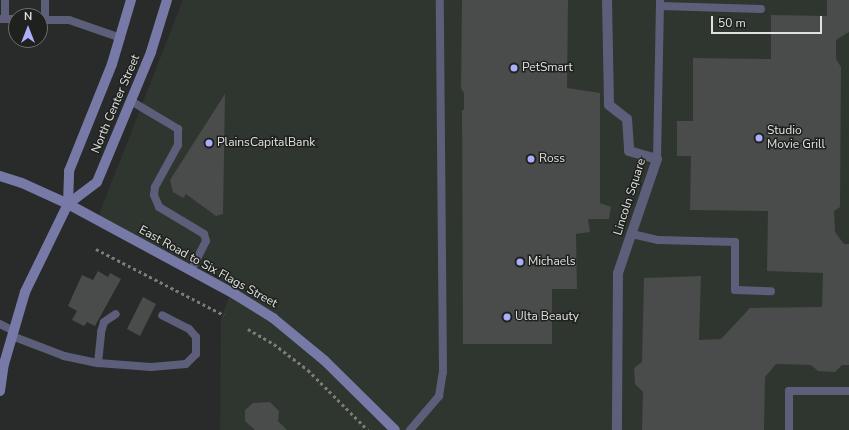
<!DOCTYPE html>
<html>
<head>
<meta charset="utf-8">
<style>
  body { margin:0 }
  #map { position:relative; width:849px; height:430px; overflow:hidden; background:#282b29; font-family:"Nunito Sans",sans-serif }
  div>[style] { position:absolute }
  .built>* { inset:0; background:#2f362f }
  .building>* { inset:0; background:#494c4a }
  .path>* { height:2.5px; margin-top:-1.25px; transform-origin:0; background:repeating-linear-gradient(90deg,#7b7d7b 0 3px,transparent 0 6px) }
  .lane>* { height:8px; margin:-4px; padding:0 4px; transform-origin:4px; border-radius:4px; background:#5c5e7a }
  .street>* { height:10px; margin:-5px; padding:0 5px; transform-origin:5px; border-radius:5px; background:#5c5e7a }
  .secondary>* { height:10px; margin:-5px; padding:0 5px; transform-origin:5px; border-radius:5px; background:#777aa7 }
  .dots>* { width:11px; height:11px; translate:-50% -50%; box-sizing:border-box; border:2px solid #1f211f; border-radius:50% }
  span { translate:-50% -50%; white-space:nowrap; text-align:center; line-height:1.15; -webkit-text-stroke:3px #1f211f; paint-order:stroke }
  .poi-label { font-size:12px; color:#e0e2e0 }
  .left { translate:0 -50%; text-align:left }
  .street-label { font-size:12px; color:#e0e2e0 }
  .north { position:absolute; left:8px; top:8px; width:40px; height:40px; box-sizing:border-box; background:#1f211f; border:1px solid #6c6e6c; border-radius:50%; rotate:0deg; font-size:11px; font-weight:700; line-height:16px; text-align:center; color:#e0e2e0 }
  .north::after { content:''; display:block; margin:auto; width:14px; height:18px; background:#abaffb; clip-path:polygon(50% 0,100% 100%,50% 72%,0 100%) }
  .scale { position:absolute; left:711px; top:16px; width:111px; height:18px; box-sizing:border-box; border:2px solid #e0e2e0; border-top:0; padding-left:5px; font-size:12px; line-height:14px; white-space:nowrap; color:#e0e2e0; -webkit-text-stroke:3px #1f211f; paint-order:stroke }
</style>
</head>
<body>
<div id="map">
  <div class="built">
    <i style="clip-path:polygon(183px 0,849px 0,849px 430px,220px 430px,221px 318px,233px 287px,98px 217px)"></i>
  </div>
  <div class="building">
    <i style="clip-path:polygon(462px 0,568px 0,567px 88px,600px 93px,600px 203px,611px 207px,609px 219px,588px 219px,590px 232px,576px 234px,577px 289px,552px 289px,552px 344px,463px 344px,462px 110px,464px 110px,464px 93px,461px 88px)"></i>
    <i style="clip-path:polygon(827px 0,849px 0,849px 32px,836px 40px,836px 59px,841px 67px,840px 207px,834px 211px,835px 232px,844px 244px,849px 244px,849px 365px,842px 365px,835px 372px,818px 371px,811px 365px,776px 364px,765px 377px,764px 430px,642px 430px,643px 392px,635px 384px,634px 368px,642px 362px,644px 278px,701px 276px,699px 340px,721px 339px,750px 308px,822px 307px,823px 273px,767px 271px,768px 211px,690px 210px,691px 156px,677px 156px,677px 121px,693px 121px,693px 58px,771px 59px,771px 15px,827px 16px)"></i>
    <i style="clip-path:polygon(225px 94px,223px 214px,216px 216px,186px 194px,183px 198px,173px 192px,170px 180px)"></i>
    <i style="clip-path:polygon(98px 271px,108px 277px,110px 273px,121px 279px,95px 326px,87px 322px,84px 326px,72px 320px,77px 311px,68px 306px,82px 275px,93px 280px)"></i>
    <i style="clip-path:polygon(143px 297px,156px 304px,140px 336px,127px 329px)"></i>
    <i style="clip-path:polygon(270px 402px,279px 411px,278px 421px,287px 430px,255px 430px,245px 421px,245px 410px,253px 403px)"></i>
  </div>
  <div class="path">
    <i style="left:96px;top:249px;width:144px;rotate:27.3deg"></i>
    <i style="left:248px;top:329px;width:30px;rotate:30deg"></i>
    <i style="left:274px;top:344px;width:43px;rotate:37.4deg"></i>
    <i style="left:308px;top:370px;width:85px;rotate:45deg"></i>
  </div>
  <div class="lane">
    <i style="left:45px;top:0;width:20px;rotate:90deg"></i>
    <i style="left:660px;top:6px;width:101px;rotate:1.7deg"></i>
    <i style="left:1px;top:19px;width:15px"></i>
    <i style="left:5px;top:19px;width:19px;rotate:-90deg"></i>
    <i style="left:40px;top:20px;width:29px"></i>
    <i style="left:69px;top:20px;width:55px;rotate:19.1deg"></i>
    <i style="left:131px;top:101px;width:55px;rotate:30.8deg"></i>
    <i style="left:178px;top:129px;width:16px;rotate:90deg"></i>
    <i style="left:178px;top:145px;width:48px;rotate:118.7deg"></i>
    <i style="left:155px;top:187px;width:8px;rotate:97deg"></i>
    <i style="left:154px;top:195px;width:13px;rotate:67deg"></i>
    <i style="left:159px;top:207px;width:52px;rotate:31deg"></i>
    <i style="left:204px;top:234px;width:7px;rotate:74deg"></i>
    <i style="left:206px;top:241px;width:33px;rotate:117deg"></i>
    <i style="left:657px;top:159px;width:159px;rotate:-88.9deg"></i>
    <i style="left:632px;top:234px;width:27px;rotate:13deg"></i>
    <i style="left:658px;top:240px;width:77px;rotate:1.5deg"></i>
    <i style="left:735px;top:242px;width:48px;rotate:90deg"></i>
    <i style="left:735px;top:290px;width:36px;rotate:2deg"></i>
    <i style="left:0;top:324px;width:16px;rotate:27deg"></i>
    <i style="left:12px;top:336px;width:56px;rotate:21deg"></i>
    <i style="left:64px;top:356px;width:35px;rotate:12deg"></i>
    <i style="left:98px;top:363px;width:53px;rotate:4.3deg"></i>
    <i style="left:151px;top:367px;width:35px;rotate:-5deg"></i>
    <i style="left:186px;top:364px;width:14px;rotate:-45deg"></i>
    <i style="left:196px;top:354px;width:17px;rotate:-90deg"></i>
    <i style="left:196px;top:337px;width:11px;rotate:-131deg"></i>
    <i style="left:189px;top:329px;width:30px;rotate:-153deg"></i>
    <i style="left:98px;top:363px;width:31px;rotate:-84deg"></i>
    <i style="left:101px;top:332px;width:10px;rotate:-73deg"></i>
    <i style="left:104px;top:322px;width:14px;rotate:-34deg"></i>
    <i style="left:410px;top:430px;width:45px;rotate:-49.5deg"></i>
    <i style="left:439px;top:396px;width:24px;rotate:-81deg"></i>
    <i style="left:443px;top:372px;width:372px;rotate:-90.5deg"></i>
    <i style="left:789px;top:430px;width:39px;rotate:-90deg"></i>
    <i style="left:789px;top:391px;width:60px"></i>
  </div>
  <div class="street">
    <i style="left:607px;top:0;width:105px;rotate:88.9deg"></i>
    <i style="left:609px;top:105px;width:23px;rotate:38deg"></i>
    <i style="left:627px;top:119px;width:32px;rotate:86deg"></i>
    <i style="left:629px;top:151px;width:29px;rotate:16deg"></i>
    <i style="left:657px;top:159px;width:120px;rotate:108.9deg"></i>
    <i style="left:618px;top:273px;width:157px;rotate:90.4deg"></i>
  </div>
  <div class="secondary">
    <i style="left:0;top:176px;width:23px;rotate:18deg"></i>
    <i style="left:22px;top:183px;width:51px;rotate:24.5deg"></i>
    <i style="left:68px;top:204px;width:191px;rotate:28.4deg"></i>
    <i style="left:236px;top:295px;width:44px;rotate:31.9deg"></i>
    <i style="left:273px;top:318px;width:67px;rotate:39.6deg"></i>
    <i style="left:325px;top:361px;width:98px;rotate:44.6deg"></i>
    <i style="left:68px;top:204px;width:36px;rotate:-37deg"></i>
    <i style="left:97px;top:182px;width:141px;rotate:-67.4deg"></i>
    <i style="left:151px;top:52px;width:54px;rotate:-72.9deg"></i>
    <i style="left:0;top:391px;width:27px;rotate:-82deg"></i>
    <i style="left:4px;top:364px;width:75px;rotate:-73.7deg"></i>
    <i style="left:25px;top:292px;width:98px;rotate:-64deg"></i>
    <i style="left:68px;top:204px;width:33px;rotate:-88deg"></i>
    <i style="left:69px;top:171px;width:115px;rotate:-68.1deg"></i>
    <i style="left:112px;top:64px;width:67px;rotate:-73.5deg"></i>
  </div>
  <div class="dots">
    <i style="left:514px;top:68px;background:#abaffb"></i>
    <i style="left:759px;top:138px;background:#abaffb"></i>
    <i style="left:209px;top:143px;background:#abaffb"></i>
    <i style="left:531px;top:159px;background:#abaffb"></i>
    <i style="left:520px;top:262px;background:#abaffb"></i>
    <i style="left:507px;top:317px;background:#abaffb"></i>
  </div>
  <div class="poi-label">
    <span class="left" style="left:522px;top:68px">PetSmart</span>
    <span class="left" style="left:767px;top:138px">Studio<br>Movie Grill</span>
    <span class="left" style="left:217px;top:143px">PlainsCapitalBank</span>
    <span class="left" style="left:539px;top:159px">Ross</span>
    <span class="left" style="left:528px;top:262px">Michaels</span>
    <span class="left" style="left:515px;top:317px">Ulta Beauty</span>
  </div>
  <div class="street-label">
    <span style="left:116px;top:104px;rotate:-67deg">North Center Street</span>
    <span style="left:630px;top:197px;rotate:-72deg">Lincoln Square</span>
    <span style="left:208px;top:267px;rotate:29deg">East Road to Six Flags Street</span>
  </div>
  <div class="north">N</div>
  <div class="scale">50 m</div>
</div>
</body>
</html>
